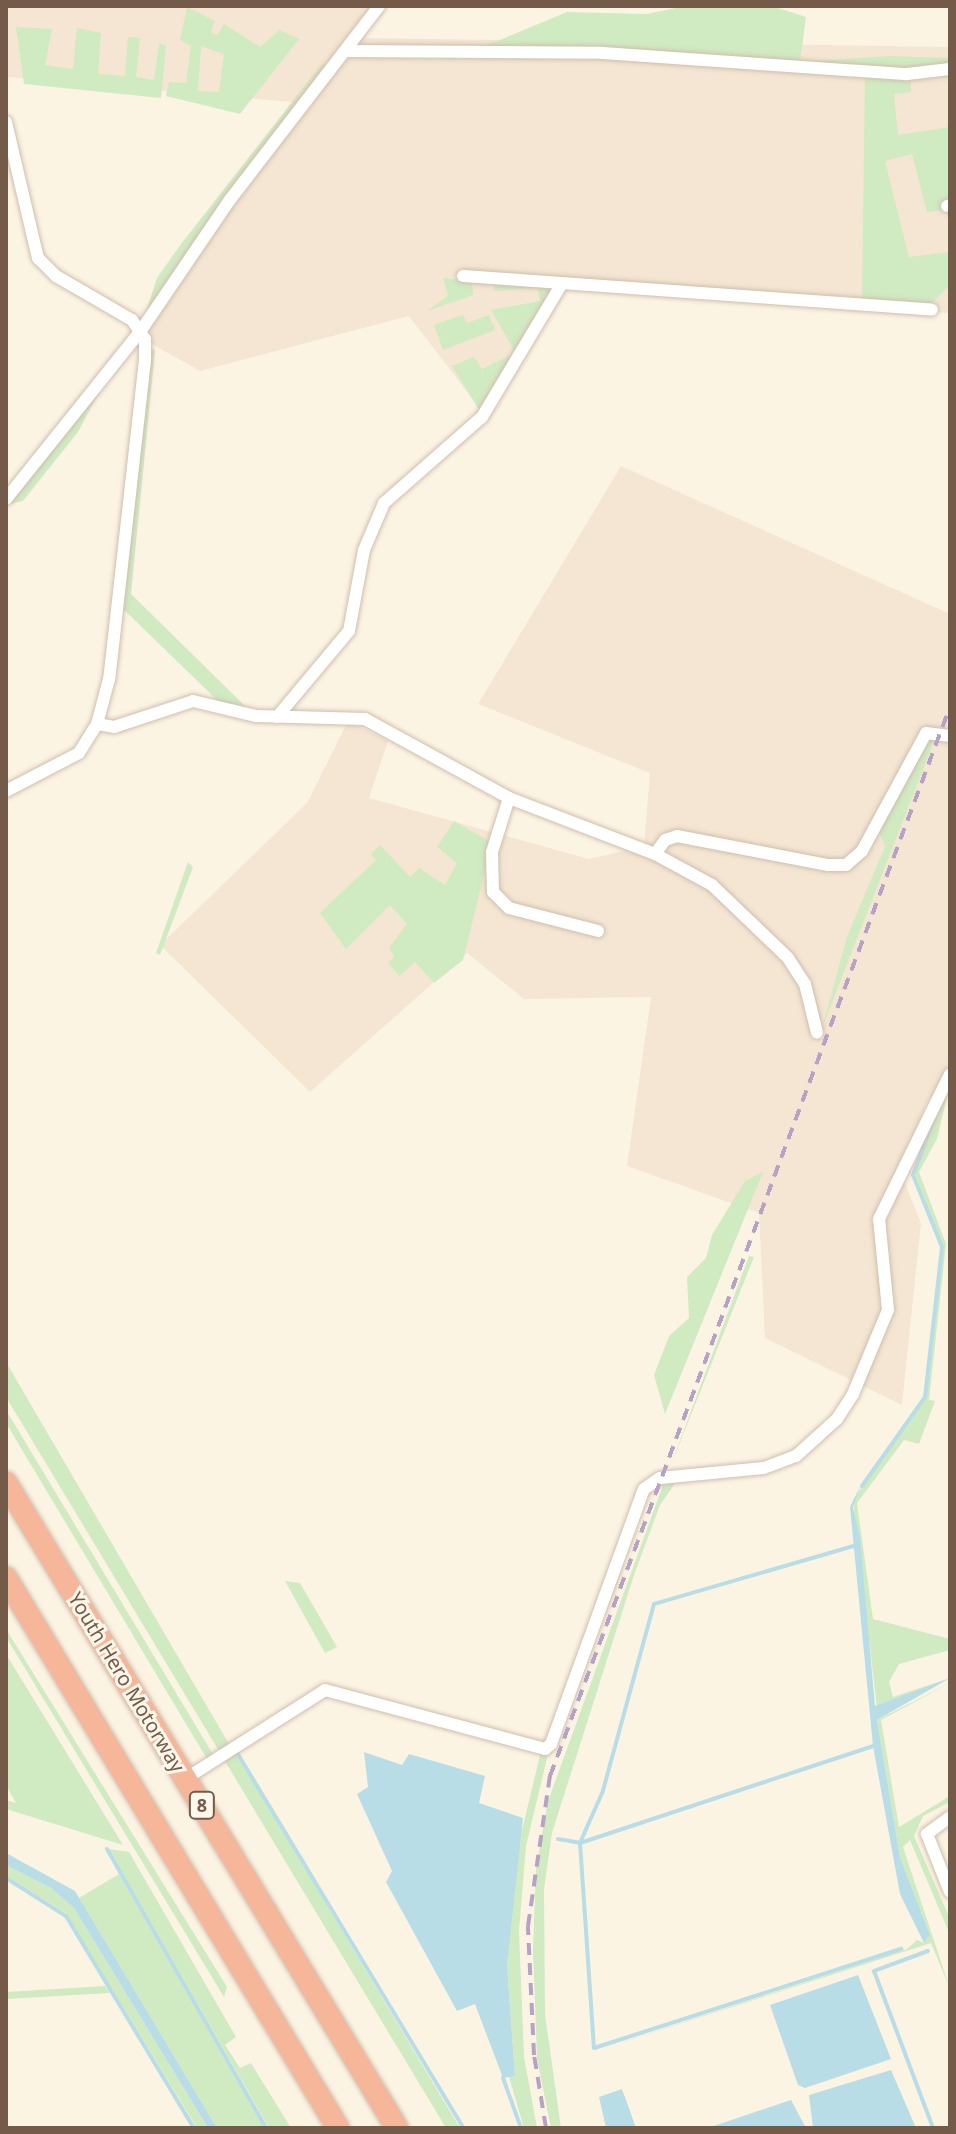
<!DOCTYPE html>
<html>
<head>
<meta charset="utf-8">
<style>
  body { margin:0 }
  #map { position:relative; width:956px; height:2134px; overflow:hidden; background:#fcf4e3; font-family:"Noto Sans",sans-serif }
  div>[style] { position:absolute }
  .residential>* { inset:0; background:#f4e6d2 }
  .green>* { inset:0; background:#d0eac2 }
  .water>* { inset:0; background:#b8dde6 }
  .stream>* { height:4px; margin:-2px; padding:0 2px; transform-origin:2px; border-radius:2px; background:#b8dde6 }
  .roads { filter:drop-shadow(0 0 2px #d0bead) drop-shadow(0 0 2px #d0bead) }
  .street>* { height:12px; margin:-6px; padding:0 6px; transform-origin:6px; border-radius:6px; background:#fff }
  .highway>* { height:22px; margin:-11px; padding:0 11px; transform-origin:11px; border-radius:11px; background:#f6b69a }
  .rail>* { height:4px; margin-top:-2px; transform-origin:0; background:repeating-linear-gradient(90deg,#b7a2c5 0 12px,transparent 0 20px) }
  span { translate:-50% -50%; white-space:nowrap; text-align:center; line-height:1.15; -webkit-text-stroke:6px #fff7e9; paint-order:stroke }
  .shield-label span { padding:2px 6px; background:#fff7e9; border:2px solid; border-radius:6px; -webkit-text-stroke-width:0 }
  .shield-label { font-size:18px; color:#745a49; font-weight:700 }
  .street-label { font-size:20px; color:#745a49 }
  .frame { position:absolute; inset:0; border:8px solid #745a49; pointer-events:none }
</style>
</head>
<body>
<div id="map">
  <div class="residential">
    <i style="clip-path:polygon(6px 6px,385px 6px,364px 38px,950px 47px,948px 313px,548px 288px,484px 414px,409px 316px,200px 371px,139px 337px,292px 102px,6px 77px)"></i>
    <i style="clip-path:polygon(621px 466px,950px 614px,950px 1072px,926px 1103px,901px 1173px,921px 1223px,902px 1405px,765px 1338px,759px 1213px,627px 1166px,651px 997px,524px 999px,467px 953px,310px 1092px,160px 945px,307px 803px,348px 721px,388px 741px,369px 798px,589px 859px,644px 846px,650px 773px,478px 704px)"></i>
  </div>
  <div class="green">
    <i style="clip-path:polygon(685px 6px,772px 6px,806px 17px,800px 62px,890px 56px,950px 58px,950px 63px,915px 70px,478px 49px,567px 12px,647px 14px)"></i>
    <i style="clip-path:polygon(evenodd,187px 7px,215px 21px,211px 32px,217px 35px,224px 24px,260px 47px,280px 30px,299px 39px,240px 114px,166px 96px,169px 82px,186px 83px,191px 46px,180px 40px,187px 7px,201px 46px,224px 54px,219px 92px,198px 91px,201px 46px)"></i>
    <i style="clip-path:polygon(16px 27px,52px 29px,45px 65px,73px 69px,77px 28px,101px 33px,98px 74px,125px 76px,128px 37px,140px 38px,136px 77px,154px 80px,159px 43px,166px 46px,161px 98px,24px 84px)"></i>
    <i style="clip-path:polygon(322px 64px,328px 68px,143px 321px,157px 278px,181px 244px)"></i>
    <i style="clip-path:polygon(865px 74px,911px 78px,911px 92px,894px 94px,898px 135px,950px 127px,950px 229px,946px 210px,927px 212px,912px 154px,885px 161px,909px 257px,950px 252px,950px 285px,932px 303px,862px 299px)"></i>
    <i style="clip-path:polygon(443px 278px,472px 281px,473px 295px,427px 311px,448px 296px)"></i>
    <i style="clip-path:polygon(494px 281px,558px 286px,518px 357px,491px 310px,540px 301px,538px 288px,494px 291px)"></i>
    <i style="clip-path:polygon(463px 315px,467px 323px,489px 315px,495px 330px,443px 350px,434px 325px)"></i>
    <i style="clip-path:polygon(149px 348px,155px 350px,131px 594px,245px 706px,219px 702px,118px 604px)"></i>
    <i style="clip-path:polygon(509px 356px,514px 362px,500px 390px,479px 410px,452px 366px,474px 357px,482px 369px)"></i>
    <i style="clip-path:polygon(103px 385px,78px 432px,23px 501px,10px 504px)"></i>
    <i style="clip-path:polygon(929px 738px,935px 739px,822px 1028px,847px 937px,885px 846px,879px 833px)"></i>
    <i style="clip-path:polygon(454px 821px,492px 843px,463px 960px,434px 983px,415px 962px,399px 976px,388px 963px,394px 957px,389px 948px,407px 924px,390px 905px,346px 949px,320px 913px,376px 860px,371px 854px,380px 845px,410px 877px,419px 868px,445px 885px,457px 863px,437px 847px)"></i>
    <i style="clip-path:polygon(188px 862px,193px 867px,160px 955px,156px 953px)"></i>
    <i style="clip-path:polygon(950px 1083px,937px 1139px,919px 1172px,946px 1244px,929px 1400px,935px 1401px,919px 1444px,904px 1440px,857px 1503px,873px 1619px,950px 1639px,950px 1650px,899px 1664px,889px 1682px,893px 1697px,950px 1678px,877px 1708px,853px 1500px,927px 1394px,943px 1247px,914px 1171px)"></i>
    <i style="clip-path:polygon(763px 1172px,665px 1414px,654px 1375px,669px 1336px,689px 1318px,687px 1277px,706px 1258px,712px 1235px,745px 1181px)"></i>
    <i style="clip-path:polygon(749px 1256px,754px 1257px,669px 1470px)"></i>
    <i style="clip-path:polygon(6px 1362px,229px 1744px,219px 1751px,6px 1397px)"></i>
    <i style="clip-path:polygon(6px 1410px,214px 1756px,207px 1759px,6px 1423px)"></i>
    <i style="clip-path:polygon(676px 1482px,660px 1505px,633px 1578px,552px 1833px,544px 1889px,545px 2014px,561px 2128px,551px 2128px,537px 2059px,533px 1950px,536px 1868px,548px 1801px,663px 1485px)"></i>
    <i style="clip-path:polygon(285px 1581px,300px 1583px,337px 1647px,325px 1653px)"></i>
    <i style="clip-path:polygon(6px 1629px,227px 1987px,224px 1997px,6px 1637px)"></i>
    <i style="clip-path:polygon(6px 1654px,123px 1845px,6px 1809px,6px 1800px,16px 1803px,6px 1785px)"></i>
    <i style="clip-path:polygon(950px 1683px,881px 1720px,899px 1827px,950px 1796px,950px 1802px,923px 1816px,914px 1836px,950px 1919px,950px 1935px,910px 1840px,903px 1847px,950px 1989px,931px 1943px,589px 2053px,907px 1949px,917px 1940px,924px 1943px,930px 1935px,900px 1857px,877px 1720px)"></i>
    <i style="clip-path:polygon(541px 1751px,548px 1754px,526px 1846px,519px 1931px,524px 2057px,537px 2128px,524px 2128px,509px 2077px,515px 2076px,507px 1964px,512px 1872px)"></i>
    <i style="clip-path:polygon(235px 1752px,460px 2128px,446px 2128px,223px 1758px)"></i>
    <i style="clip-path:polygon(109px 1849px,129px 1852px,236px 2037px,225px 2045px,240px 2068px,251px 2063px,291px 2128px,269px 2128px)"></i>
    <i style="clip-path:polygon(6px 1865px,51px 1888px,74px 1908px,208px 2128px,197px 2128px,66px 1913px,6px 1876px)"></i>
    <i style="clip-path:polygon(119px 1874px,265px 2128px,217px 2128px,79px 1898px)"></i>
    <i style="clip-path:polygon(105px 1986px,110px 1993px,6px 1999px,6px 1992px)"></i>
  </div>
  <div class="water">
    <i style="clip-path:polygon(861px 1485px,853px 1507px,860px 1538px,875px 1706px,950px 1678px,877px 1720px,900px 1857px,930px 1935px,924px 1943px,900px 1894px,873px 1746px,850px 1507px)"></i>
    <i style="clip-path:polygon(364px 1752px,402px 1765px,409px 1754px,485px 1776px,479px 1803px,523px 1818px,507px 1964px,515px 2076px,503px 2078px,475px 2004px,457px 2011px,386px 1882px,392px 1871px,357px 1794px,368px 1787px)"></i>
    <i style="clip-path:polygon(6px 1853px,75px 1891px,217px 2128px,208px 2128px,74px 1908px,51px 1888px,6px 1865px)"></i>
    <i style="clip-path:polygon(858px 1975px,891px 2059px,805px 2088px,798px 2085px,770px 2005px)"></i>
    <i style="clip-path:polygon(891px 2070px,916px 2128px,813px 2128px,809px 2095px)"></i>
    <i style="clip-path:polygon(622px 2089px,636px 2128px,606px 2128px,599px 2097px)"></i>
    <i style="clip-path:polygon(791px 2100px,806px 2128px,708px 2128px)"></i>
  </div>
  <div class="stream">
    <i style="left:862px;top:1486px;width:109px;rotate:-54.7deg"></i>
    <i style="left:925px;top:1397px;width:151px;rotate:-83.5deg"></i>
    <i style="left:942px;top:1247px;width:78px;rotate:-111.9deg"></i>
    <i style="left:913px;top:1175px;width:63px;rotate:-69.6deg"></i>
    <i style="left:857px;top:1545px;width:211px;rotate:163.8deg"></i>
    <i style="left:654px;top:1604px;width:194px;rotate:105.3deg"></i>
    <i style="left:603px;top:1791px;width:57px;rotate:113.9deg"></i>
    <i style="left:580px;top:1843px;width:205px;rotate:86.1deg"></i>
    <i style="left:594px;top:2048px;width:323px;rotate:-17.9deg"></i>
    <i style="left:236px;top:1751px;width:440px;rotate:58.9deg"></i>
    <i style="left:558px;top:1839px;width:22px;rotate:10deg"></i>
    <i style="left:580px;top:1843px;width:309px;rotate:-18.3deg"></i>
    <i style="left:107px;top:1849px;width:321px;rotate:60.3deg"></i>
    <i style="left:6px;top:1878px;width:71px;rotate:32.3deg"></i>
    <i style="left:66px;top:1916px;width:248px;rotate:58.9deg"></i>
    <i style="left:928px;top:1951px;width:58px;rotate:159.7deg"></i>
    <i style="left:874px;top:1971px;width:168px;rotate:69.4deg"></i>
    <i style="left:503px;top:2078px;width:53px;rotate:70.2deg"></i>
  </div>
  <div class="roads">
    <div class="street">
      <i style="left:347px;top:51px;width:256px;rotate:0.4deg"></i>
      <i style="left:603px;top:53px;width:305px;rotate:4deg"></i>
      <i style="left:907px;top:74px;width:43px;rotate:-6.6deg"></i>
      <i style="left:6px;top:122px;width:140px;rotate:76.8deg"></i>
      <i style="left:38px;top:258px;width:25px;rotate:45deg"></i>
      <i style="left:56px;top:276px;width:88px;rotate:30.1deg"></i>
      <i style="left:132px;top:320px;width:23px;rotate:56deg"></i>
      <i style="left:145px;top:339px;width:21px;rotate:90deg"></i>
      <i style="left:145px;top:360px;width:321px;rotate:96.4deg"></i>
      <i style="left:109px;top:679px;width:47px;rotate:104.9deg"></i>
      <i style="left:97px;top:724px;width:34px;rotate:122deg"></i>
      <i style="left:79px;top:753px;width:82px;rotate:152.5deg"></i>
      <i style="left:947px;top:206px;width:3px;rotate:-18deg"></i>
      <i style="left:463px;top:276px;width:470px;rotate:4.1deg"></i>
      <i style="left:6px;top:499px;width:214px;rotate:-51.3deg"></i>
      <i style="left:140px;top:332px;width:158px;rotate:-55.8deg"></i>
      <i style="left:229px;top:201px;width:246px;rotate:-52.4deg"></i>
      <i style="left:277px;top:717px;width:112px;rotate:-50.1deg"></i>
      <i style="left:349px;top:631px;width:82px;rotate:-79.5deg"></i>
      <i style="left:364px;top:550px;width:51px;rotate:-66.9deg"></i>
      <i style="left:384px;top:503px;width:130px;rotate:-41.3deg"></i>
      <i style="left:482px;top:417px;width:154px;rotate:-59.1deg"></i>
      <i style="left:97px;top:724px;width:17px;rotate:10deg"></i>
      <i style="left:114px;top:727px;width:83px;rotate:-18.2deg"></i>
      <i style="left:193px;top:701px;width:65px;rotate:13.4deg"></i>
      <i style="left:256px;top:716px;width:109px;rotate:1.6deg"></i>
      <i style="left:365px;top:719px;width:164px;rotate:28.7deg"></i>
      <i style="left:509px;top:798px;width:156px;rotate:21deg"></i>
      <i style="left:655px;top:854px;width:17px;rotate:-54deg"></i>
      <i style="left:665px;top:840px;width:13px;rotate:-18deg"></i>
      <i style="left:677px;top:836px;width:154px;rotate:10.9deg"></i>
      <i style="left:828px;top:865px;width:18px"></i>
      <i style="left:846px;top:865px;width:21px;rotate:-41deg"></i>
      <i style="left:862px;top:851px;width:134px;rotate:-61.5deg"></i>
      <i style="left:926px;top:733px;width:24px;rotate:7deg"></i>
      <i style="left:509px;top:798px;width:57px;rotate:107.5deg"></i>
      <i style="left:492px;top:852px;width:40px;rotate:88.6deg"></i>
      <i style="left:493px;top:892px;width:23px;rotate:45deg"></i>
      <i style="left:509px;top:908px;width:92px;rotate:14.5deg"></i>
      <i style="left:655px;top:854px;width:65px;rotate:28.5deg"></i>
      <i style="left:712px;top:885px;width:105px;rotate:43.8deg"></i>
      <i style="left:788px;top:958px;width:31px;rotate:57deg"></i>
      <i style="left:805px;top:984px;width:50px;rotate:76.2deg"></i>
      <i style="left:185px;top:1779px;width:166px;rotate:-32.4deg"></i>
      <i style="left:325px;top:1690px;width:228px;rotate:15deg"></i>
      <i style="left:545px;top:1749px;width:8px;rotate:-40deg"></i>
      <i style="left:551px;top:1744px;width:271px;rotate:-70deg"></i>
      <i style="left:644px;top:1489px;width:19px;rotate:-35deg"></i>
      <i style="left:660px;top:1478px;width:104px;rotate:-5.5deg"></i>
      <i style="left:764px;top:1468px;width:34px;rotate:-21deg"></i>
      <i style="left:796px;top:1456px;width:55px;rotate:-42.1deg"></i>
      <i style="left:837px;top:1419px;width:30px;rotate:-57deg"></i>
      <i style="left:853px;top:1394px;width:91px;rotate:-67.4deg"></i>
      <i style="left:888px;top:1310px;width:91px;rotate:-95.6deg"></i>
      <i style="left:879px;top:1219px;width:161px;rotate:-63.9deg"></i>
      <i style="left:950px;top:1817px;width:29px;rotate:144deg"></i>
      <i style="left:927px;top:1834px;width:62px;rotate:68.4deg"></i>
    </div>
    <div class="highway">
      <i style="left:6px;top:1483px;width:754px;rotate:58.78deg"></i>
      <i style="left:6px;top:1578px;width:642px;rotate:58.88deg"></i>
    </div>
  </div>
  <div class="rail">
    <i style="left:546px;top:2128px;width:74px;rotate:-99.3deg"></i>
    <i style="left:534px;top:2055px;width:129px;rotate:-92.7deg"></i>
    <i style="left:528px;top:1926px;width:152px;rotate:-81.7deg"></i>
    <i style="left:550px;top:1776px;width:1141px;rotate:-69.49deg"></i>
  </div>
  <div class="shield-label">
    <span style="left:202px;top:1805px">8</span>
  </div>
  <div class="street-label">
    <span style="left:127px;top:1682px;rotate:59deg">Youth Hero Motorway</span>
  </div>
  <div class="frame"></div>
</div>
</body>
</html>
